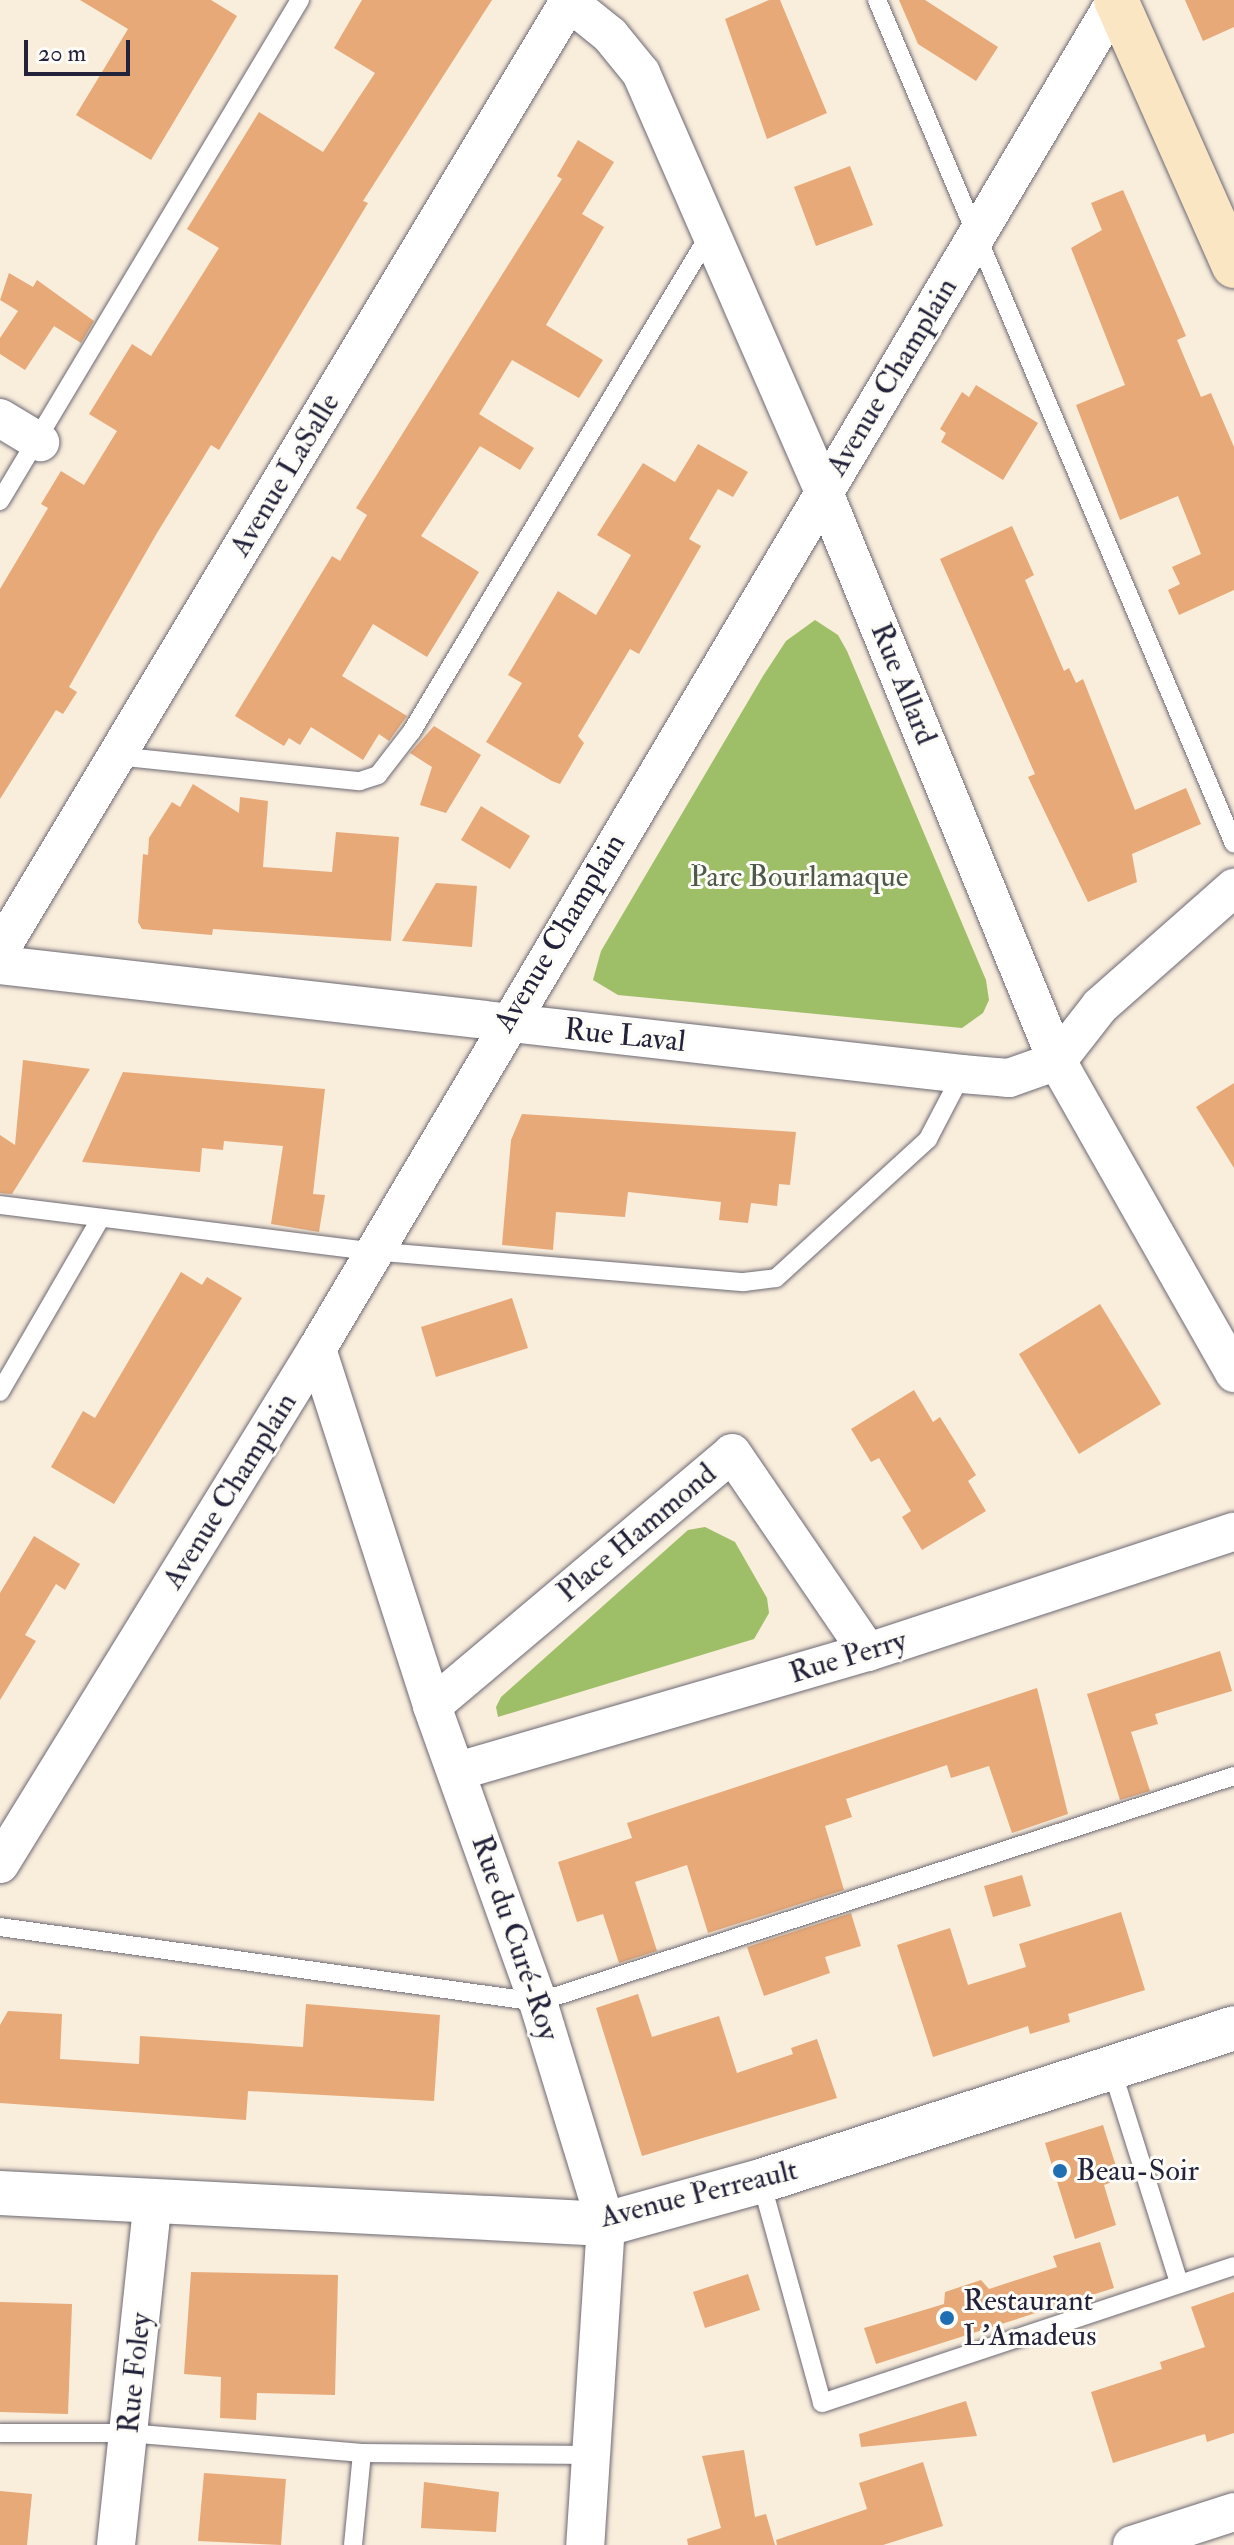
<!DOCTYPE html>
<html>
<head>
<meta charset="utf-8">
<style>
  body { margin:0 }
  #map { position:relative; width:1234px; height:2545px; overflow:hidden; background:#f9eddc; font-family:"IM FELL Double Pica",serif }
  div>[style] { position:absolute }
  .green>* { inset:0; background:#9ebf68 }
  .building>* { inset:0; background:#e7a978 }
  .roads { filter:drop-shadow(0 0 2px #6d6973) drop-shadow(0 0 2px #6d6973) }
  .service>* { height:18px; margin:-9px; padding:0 9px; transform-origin:9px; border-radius:9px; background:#fff }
  .minor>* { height:38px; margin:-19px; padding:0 19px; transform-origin:19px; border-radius:19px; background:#fff }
  .tertiary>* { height:44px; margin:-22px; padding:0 22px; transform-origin:22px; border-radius:22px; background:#fff }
  .secondary>* { height:44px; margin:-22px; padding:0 22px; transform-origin:22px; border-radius:22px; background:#fbe6c4 }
  .dots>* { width:22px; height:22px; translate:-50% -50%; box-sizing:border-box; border:4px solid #fdfcf7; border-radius:50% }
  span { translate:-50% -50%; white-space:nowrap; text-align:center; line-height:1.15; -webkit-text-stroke:6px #fdfcf7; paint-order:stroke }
  .street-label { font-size:30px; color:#22223b }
  .park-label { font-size:30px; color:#4d594b }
  .poi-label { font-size:30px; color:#22223b }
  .left { translate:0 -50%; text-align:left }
  .scale { position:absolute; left:24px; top:40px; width:106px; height:36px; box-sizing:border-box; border:4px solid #22223b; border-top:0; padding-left:10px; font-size:24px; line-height:28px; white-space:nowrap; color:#22223b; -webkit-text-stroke:6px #fdfcf7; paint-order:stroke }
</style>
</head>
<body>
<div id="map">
  <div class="green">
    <i style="clip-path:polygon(815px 620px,838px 635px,847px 651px,986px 980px,989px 1000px,983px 1013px,962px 1028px,618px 995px,593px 980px,601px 951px,763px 676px,786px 641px)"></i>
    <i style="clip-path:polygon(705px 1527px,735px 1542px,767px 1598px,769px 1613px,754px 1639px,498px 1717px,496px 1707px,501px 1697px,688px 1530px)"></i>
  </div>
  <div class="building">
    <i style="clip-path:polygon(80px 0,211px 0,237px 16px,151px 160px,76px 115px,128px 29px)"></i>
    <i style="clip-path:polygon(362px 0,492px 0,363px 201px,368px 203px,219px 450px,211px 445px,157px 533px,69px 687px,77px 692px,63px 714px,56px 710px,0 799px,0 589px,48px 508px,41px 504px,61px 471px,84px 485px,117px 431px,89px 414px,132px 344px,151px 356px,219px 248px,187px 229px,259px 112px,323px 152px,375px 73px,334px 48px)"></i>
    <i style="clip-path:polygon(769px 0,780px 0,827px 113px,767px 139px,725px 19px)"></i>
    <i style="clip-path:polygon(899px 0,925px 0,998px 47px,976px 81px,918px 44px)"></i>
    <i style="clip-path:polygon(1185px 0,1234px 0,1234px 27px,1203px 41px)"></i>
    <i style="clip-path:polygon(578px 140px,614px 162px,582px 214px,604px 227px,546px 325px,603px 360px,579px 398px,512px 360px,479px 414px,534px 448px,520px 470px,480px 446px,421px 536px,479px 572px,427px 657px,373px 624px,342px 676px,407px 716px,389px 741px,379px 734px,363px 760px,311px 727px,300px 745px,289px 738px,284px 746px,235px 716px,332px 556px,340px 561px,367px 515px,356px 508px,562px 179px,557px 176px)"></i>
    <i style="clip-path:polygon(850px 166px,873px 225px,816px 246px,794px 187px)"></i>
    <i style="clip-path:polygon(1123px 190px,1186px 336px,1177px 340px,1201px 397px,1211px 393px,1234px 447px,1234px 590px,1179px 615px,1168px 590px,1180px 584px,1172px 567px,1201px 554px,1178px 496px,1120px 520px,1076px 405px,1125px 385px,1071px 248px,1102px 230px,1091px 203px)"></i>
    <i style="clip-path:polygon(9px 273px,33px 287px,37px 280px,94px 321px,81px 343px,54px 326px,25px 370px,0 354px,0 338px,18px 311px,0 300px)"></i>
    <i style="clip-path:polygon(976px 385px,1038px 423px,1003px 480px,941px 442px,946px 433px,940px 429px,962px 392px,969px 397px)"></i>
    <i style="clip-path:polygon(698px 444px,748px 472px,733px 497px,718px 489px,689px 539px,701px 546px,639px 654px,630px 649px,578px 736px,584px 743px,560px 784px,552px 781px,486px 742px,522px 683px,508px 675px,558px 591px,596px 615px,631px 555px,597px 535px,643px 463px,675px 482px)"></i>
    <i style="clip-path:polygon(1012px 526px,1034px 575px,1025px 580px,1064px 671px,1069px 668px,1076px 683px,1083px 679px,1135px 810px,1186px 788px,1201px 824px,1132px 854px,1137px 882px,1088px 902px,1028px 777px,1035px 774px,940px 559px)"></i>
    <i style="clip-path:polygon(434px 726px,481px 755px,446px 813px,420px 805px,432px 767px,410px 753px)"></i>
    <i style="clip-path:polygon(193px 784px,239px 813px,240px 797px,268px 801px,263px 867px,332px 872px,336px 832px,399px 837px,391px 941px,213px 929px,212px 935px,142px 929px,138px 922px,143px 854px,148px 855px,149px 838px,172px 802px,180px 807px)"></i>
    <i style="clip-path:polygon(481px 806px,530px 836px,510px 869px,461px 840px)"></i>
    <i style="clip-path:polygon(436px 883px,477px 886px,472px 947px,402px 941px)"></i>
    <i style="clip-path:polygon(23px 1060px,90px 1069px,12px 1194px,0 1193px,0 1135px,15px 1145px)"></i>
    <i style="clip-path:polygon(123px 1072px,325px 1089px,313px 1194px,325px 1195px,319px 1232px,271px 1224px,283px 1146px,224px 1141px,223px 1150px,202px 1148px,200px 1172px,82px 1162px)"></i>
    <i style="clip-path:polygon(1234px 1083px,1234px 1168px,1196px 1107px)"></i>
    <i style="clip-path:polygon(522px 1114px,796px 1132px,790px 1185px,779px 1184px,777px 1206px,751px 1203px,748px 1223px,719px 1220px,721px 1202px,628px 1192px,625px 1217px,556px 1212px,553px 1250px,502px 1245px,511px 1140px)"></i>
    <i style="clip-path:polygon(181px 1272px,202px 1285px,207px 1277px,242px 1298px,114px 1504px,51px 1467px,83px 1411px,95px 1418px)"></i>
    <i style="clip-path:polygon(512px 1298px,528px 1348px,436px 1377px,421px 1327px)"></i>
    <i style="clip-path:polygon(1100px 1304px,1161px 1404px,1079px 1454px,1019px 1354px)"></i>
    <i style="clip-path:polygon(914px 1390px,933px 1422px,940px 1417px,976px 1475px,968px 1481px,986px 1511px,922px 1550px,902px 1517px,911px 1511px,879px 1458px,871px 1462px,851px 1429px)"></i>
    <i style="clip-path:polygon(34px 1536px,80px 1564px,65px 1590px,56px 1584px,25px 1635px,36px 1641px,0 1700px,0 1593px)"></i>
    <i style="clip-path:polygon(1220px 1651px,1232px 1691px,1155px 1714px,1158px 1724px,1131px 1732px,1150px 1791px,1120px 1800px,1087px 1694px)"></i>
    <i style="clip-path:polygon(1037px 1688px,1068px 1814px,1012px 1833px,989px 1766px,951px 1778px,947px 1765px,846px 1799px,852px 1817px,825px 1826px,844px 1890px,708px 1933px,687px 1865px,635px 1882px,657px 1951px,619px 1963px,603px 1914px,577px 1922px,558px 1862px,632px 1838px,627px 1823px)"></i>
    <i style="clip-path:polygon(1022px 1875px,1031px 1906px,993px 1917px,984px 1886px)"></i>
    <i style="clip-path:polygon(1121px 1912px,1145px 1990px,1068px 2014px,1070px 2022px,1030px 2034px,1028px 2026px,933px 2057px,897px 1945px,950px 1928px,968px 1985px,1026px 1967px,1019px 1944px)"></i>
    <i style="clip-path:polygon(851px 1913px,861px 1946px,825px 1957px,830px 1973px,764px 1996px,747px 1947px)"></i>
    <i style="clip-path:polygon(638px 1994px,652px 2037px,719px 2016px,737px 2073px,793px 2054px,791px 2048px,817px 2039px,837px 2098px,642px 2156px,596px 2008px)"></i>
    <i style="clip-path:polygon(306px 2004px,440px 2015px,434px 2101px,248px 2091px,246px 2120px,0 2103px,0 2025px,8px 2011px,62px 2014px,60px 2059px,139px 2064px,140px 2036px,303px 2047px)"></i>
    <i style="clip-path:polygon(1103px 2125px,1120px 2179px,1104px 2185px,1116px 2225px,1075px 2239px,1045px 2143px)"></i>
    <i style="clip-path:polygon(1100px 2242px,1114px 2288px,876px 2364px,864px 2328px,944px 2304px,945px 2292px,981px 2280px,989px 2289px,1057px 2267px,1053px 2256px)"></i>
    <i style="clip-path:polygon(191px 2272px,338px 2275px,335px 2395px,257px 2393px,256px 2420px,220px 2418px,221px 2377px,184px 2374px)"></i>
    <i style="clip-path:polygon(748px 2274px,760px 2310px,705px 2328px,693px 2292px)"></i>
    <i style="clip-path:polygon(1234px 2292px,1234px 2433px,1207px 2442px,1205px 2434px,1198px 2436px,1113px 2463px,1091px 2392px,1162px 2369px,1160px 2362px,1205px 2347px,1191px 2307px)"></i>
    <i style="clip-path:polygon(0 2302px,72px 2304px,68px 2414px,0 2412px)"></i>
    <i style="clip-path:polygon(966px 2401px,977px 2436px,861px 2447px,859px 2434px)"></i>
    <i style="clip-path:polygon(744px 2450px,755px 2517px,766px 2514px,775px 2545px,688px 2545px,687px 2539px,721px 2528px,702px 2456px)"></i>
    <i style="clip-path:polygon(923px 2462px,943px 2526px,883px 2545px,777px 2545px,776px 2540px,867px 2509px,859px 2483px)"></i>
    <i style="clip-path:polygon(204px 2473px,286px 2479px,281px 2545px,198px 2541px)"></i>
    <i style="clip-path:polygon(424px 2482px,499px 2492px,496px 2532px,421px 2528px)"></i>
    <i style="clip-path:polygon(0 2491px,32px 2494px,27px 2545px,0 2545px)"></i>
  </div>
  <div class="roads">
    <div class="service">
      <i style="left:877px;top:0;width:916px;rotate:67.07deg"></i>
      <i style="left:0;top:501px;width:584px;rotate:-59.09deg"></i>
      <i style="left:116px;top:756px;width:245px;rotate:5.9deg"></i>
      <i style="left:360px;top:781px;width:19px;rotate:-18deg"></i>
      <i style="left:378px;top:775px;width:56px;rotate:-52.3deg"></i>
      <i style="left:412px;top:731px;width:582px;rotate:-59.07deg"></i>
      <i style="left:0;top:1205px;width:374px;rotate:7.1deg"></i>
      <i style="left:371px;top:1251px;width:374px;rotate:4.8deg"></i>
      <i style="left:744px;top:1282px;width:32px;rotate:-7deg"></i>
      <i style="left:776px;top:1278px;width:206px;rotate:-42.4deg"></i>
      <i style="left:928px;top:1139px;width:73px;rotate:-62.4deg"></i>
      <i style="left:0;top:1392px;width:201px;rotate:-59.9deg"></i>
      <i style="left:0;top:1927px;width:543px;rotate:7.94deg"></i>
      <i style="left:538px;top:2002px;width:732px;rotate:-17.99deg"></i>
      <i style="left:1111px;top:2067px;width:226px;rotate:72.5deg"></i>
      <i style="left:761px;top:2181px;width:230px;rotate:74.6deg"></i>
      <i style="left:822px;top:2403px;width:434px;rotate:-18.4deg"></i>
      <i style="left:0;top:2433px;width:128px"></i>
      <i style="left:128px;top:2433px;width:235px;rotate:4.9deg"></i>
      <i style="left:362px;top:2453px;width:232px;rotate:0.5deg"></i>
      <i style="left:353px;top:2545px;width:92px;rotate:-84.4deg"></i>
    </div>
    <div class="minor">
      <i style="left:569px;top:2px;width:53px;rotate:38.8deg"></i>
      <i style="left:610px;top:35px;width:49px;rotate:50.8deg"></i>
      <i style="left:641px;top:73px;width:455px;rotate:66.4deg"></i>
      <i style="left:823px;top:490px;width:617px;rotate:67.72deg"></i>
      <i style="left:1057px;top:1061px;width:359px;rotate:60.4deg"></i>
      <i style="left:0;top:418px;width:47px;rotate:31deg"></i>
      <i style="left:0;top:950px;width:1108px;rotate:-59.04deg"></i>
      <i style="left:0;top:965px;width:968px;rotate:6.46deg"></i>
      <i style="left:962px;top:1074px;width:47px;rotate:4.9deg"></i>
      <i style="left:1009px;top:1078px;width:51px;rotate:-19.5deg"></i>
      <i style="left:1057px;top:1061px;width:70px;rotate:-52deg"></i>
      <i style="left:1100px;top:1006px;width:179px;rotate:-41.4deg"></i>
      <i style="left:317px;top:1349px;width:375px;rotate:72.1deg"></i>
      <i style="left:432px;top:1706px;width:314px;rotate:70.3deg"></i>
      <i style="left:538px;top:2002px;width:232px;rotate:73deg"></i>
      <i style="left:606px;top:2224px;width:322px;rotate:93.7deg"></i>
      <i style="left:432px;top:1706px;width:392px;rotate:-40.1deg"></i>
      <i style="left:732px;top:1453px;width:241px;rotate:55.7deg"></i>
      <i style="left:458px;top:1771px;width:427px;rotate:-16.2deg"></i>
      <i style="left:868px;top:1652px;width:385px;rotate:-18.2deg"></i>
      <i style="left:0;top:1864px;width:605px;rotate:-58.39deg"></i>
      <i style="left:317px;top:1349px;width:1568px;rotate:-59.36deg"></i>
      <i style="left:116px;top:2545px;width:346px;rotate:-83.9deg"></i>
      <i style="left:1132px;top:2545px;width:107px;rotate:-17.9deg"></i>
    </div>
    <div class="tertiary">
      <i style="left:0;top:2193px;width:607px;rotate:2.93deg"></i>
      <i style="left:606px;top:2224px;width:161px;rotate:-15.5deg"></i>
      <i style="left:761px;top:2181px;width:497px;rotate:-17.9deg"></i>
    </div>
    <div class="secondary">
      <i style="left:1116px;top:0;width:291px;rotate:66.1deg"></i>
    </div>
  </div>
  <div class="dots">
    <i style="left:1060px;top:2171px;background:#1f6fb2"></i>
    <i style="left:947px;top:2318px;background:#1f6fb2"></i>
  </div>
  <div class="street-label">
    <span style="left:892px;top:377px;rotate:-59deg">Avenue Champlain</span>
    <span style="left:285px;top:475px;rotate:-59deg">Avenue LaSalle</span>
    <span style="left:903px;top:684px;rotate:68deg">Rue Allard</span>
    <span style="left:560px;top:933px;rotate:-59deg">Avenue Champlain</span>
    <span style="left:625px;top:1036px;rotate:6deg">Rue Laval</span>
    <span style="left:230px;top:1491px;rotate:-58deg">Avenue Champlain</span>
    <span style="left:637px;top:1533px;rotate:-40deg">Place Hammond</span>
    <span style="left:848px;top:1657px;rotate:-17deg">Rue Perry</span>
    <span style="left:515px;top:1938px;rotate:71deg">Rue du Curé-Roy</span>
    <span style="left:699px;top:2194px;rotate:-14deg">Avenue Perreault</span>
    <span style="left:135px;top:2373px;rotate:-84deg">Rue Foley</span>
  </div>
  <div class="park-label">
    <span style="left:799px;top:877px">Parc Bourlamaque</span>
  </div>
  <div class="poi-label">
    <span class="left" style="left:1076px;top:2171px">Beau-Soir</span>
    <span class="left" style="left:963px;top:2318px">Restaurant<br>L'Amadeus</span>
  </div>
  <div class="scale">20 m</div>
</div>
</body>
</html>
